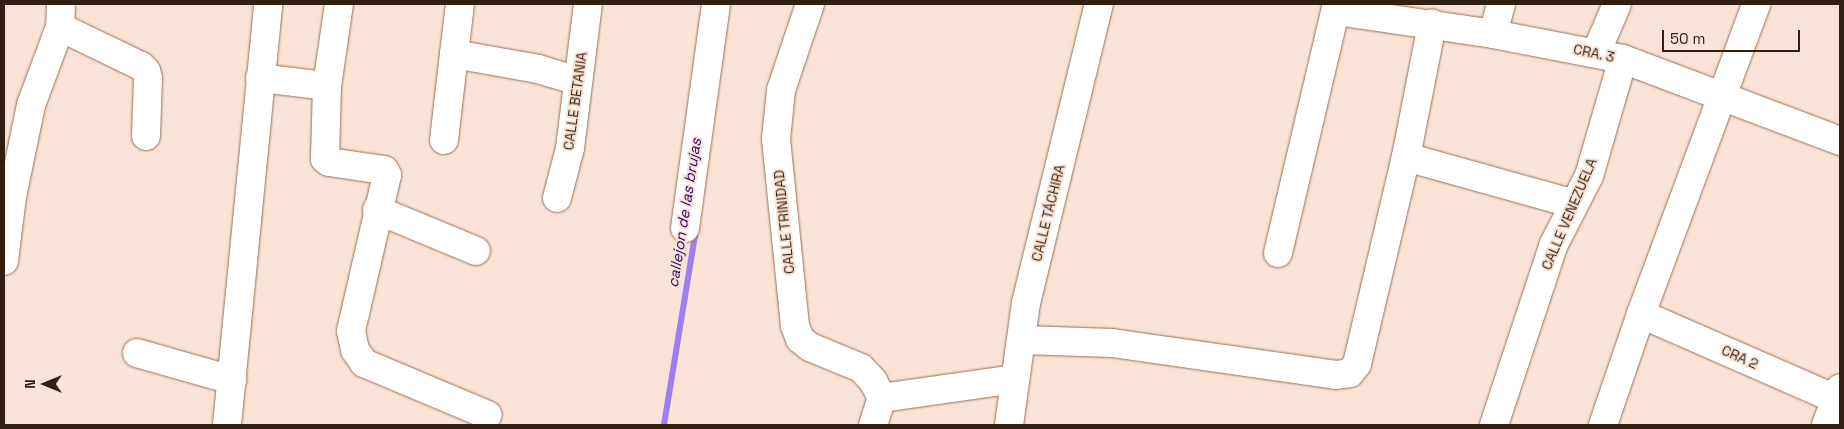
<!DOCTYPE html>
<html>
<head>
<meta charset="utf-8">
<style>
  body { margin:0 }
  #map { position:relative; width:1844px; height:429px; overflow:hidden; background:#f8e3d6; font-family:"Space Grotesk",sans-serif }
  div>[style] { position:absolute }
  .stream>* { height:5.5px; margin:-2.75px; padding:0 2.75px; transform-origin:2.75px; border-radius:2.75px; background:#9f7df2 }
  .roads { filter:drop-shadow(0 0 1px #9a6e50) drop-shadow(0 0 1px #9a6e50) }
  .minor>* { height:28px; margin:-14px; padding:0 14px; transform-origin:14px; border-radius:14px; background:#fff }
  span { translate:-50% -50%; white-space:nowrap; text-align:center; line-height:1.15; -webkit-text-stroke:4px #f8e3d6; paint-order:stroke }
  .street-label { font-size:14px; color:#311f12 }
  .water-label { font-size:15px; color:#34006e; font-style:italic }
  .frame { position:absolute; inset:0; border:5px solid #311f12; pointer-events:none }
  .north { position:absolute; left:20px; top:359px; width:50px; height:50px; -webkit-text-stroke:4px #f8e3d6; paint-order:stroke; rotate:270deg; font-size:14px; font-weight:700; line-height:20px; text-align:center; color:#311f12 }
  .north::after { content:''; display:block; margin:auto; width:18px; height:22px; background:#311f12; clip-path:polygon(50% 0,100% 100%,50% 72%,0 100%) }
  .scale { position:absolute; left:1662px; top:30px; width:138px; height:22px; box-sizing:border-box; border:2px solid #311f12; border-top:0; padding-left:6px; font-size:15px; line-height:18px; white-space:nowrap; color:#311f12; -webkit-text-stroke:4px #f8e3d6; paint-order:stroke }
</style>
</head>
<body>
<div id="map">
  <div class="stream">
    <i style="left:664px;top:425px;width:198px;rotate:-80.7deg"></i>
  </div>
  <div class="roads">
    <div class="minor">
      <i style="left:61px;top:4px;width:23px;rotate:92deg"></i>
      <i style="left:60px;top:27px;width:90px;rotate:25.7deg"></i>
      <i style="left:141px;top:66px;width:7px;rotate:45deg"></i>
      <i style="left:146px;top:71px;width:7px;rotate:74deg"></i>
      <i style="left:148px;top:78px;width:58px;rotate:92deg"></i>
      <i style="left:339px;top:4px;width:83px;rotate:98.3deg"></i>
      <i style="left:327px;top:86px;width:73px;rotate:91.6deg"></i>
      <i style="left:325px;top:159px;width:5px;rotate:37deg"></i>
      <i style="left:329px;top:162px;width:56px;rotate:8.3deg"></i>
      <i style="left:384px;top:170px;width:6px;rotate:59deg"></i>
      <i style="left:387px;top:175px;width:160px;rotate:103deg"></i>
      <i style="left:351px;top:331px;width:19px;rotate:78deg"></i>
      <i style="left:355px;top:350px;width:16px;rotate:55deg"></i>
      <i style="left:364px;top:363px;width:134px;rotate:22.8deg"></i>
      <i style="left:460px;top:4px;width:50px;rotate:96.8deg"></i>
      <i style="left:454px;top:54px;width:85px;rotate:10.1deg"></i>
      <i style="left:538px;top:69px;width:42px;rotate:16.7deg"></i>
      <i style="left:810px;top:4px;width:91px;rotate:108.6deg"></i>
      <i style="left:781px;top:90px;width:49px;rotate:95.8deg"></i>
      <i style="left:776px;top:139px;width:188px;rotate:84.2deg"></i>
      <i style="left:795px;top:326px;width:14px;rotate:69deg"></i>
      <i style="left:800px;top:339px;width:13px;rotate:39deg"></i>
      <i style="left:810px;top:347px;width:55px;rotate:22.4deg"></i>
      <i style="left:861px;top:368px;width:18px;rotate:47deg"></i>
      <i style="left:873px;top:381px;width:19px;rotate:62deg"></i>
      <i style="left:1336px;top:11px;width:159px;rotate:8.3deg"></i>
      <i style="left:1493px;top:34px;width:132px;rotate:10.9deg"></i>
      <i style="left:1623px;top:59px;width:232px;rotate:20.7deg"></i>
      <i style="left:1493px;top:34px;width:31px;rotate:-75deg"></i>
      <i style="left:1596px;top:53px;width:53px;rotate:-66.8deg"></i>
      <i style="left:260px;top:78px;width:67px;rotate:6.8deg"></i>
      <i style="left:444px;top:140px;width:87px;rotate:-83.4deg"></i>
      <i style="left:1406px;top:157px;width:174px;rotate:15.6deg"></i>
      <i style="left:557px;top:198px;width:52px;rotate:-75.4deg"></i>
      <i style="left:570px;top:148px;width:145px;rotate:-82.9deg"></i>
      <i style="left:377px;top:210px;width:107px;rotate:22.5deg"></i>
      <i style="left:685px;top:228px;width:226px;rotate:-82.1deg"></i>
      <i style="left:1278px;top:253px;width:256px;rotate:-76.7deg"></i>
      <i style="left:4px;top:261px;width:64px;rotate:-82.9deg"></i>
      <i style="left:12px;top:197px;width:94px;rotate:-78.3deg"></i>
      <i style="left:31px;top:105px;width:83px;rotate:-69.6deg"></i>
      <i style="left:1641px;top:314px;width:217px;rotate:23.6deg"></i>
      <i style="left:1022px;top:340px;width:90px;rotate:1.9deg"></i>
      <i style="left:1112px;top:343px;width:226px;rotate:8.1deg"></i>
      <i style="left:1336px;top:375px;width:14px;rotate:-8deg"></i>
      <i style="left:1350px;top:373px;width:11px;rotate:-52deg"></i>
      <i style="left:1357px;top:364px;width:213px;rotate:-76.7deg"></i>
      <i style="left:1406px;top:157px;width:136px;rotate:-78.9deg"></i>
      <i style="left:137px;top:353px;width:99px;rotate:15.9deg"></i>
      <i style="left:227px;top:425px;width:423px;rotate:-84.4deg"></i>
      <i style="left:873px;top:425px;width:28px;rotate:-72deg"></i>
      <i style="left:882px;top:398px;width:134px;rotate:-8.1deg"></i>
      <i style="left:1009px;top:425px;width:123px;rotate:-82.1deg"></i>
      <i style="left:1026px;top:303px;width:308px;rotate:-76.3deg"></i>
      <i style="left:1494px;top:425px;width:191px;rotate:-71.7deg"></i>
      <i style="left:1554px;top:244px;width:76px;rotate:-62.8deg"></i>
      <i style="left:1589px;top:176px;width:122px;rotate:-73.8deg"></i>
      <i style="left:1603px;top:425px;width:117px;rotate:-71.1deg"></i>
      <i style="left:1641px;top:314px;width:331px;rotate:-69.6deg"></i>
      <i style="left:1826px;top:425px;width:39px;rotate:-69deg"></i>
    </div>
  </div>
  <div class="street-label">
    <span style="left:1594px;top:53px;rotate:12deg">CRA. 3</span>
    <span style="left:575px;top:101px;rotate:-82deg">CALLE BETANIA</span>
    <span style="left:1048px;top:213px;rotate:-76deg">CALLE TÁCHIRA</span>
    <span style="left:1569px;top:214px;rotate:-67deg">CALLE VENEZUELA</span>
    <span style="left:784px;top:222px;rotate:-96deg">CALLE TRINIDAD</span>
    <span style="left:1740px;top:357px;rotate:24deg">CRA 2</span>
  </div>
  <div class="water-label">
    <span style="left:684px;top:213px;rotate:-81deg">callejon de las brujas</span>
  </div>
  <div class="frame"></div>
  <div class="north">N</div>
  <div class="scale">50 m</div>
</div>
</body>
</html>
